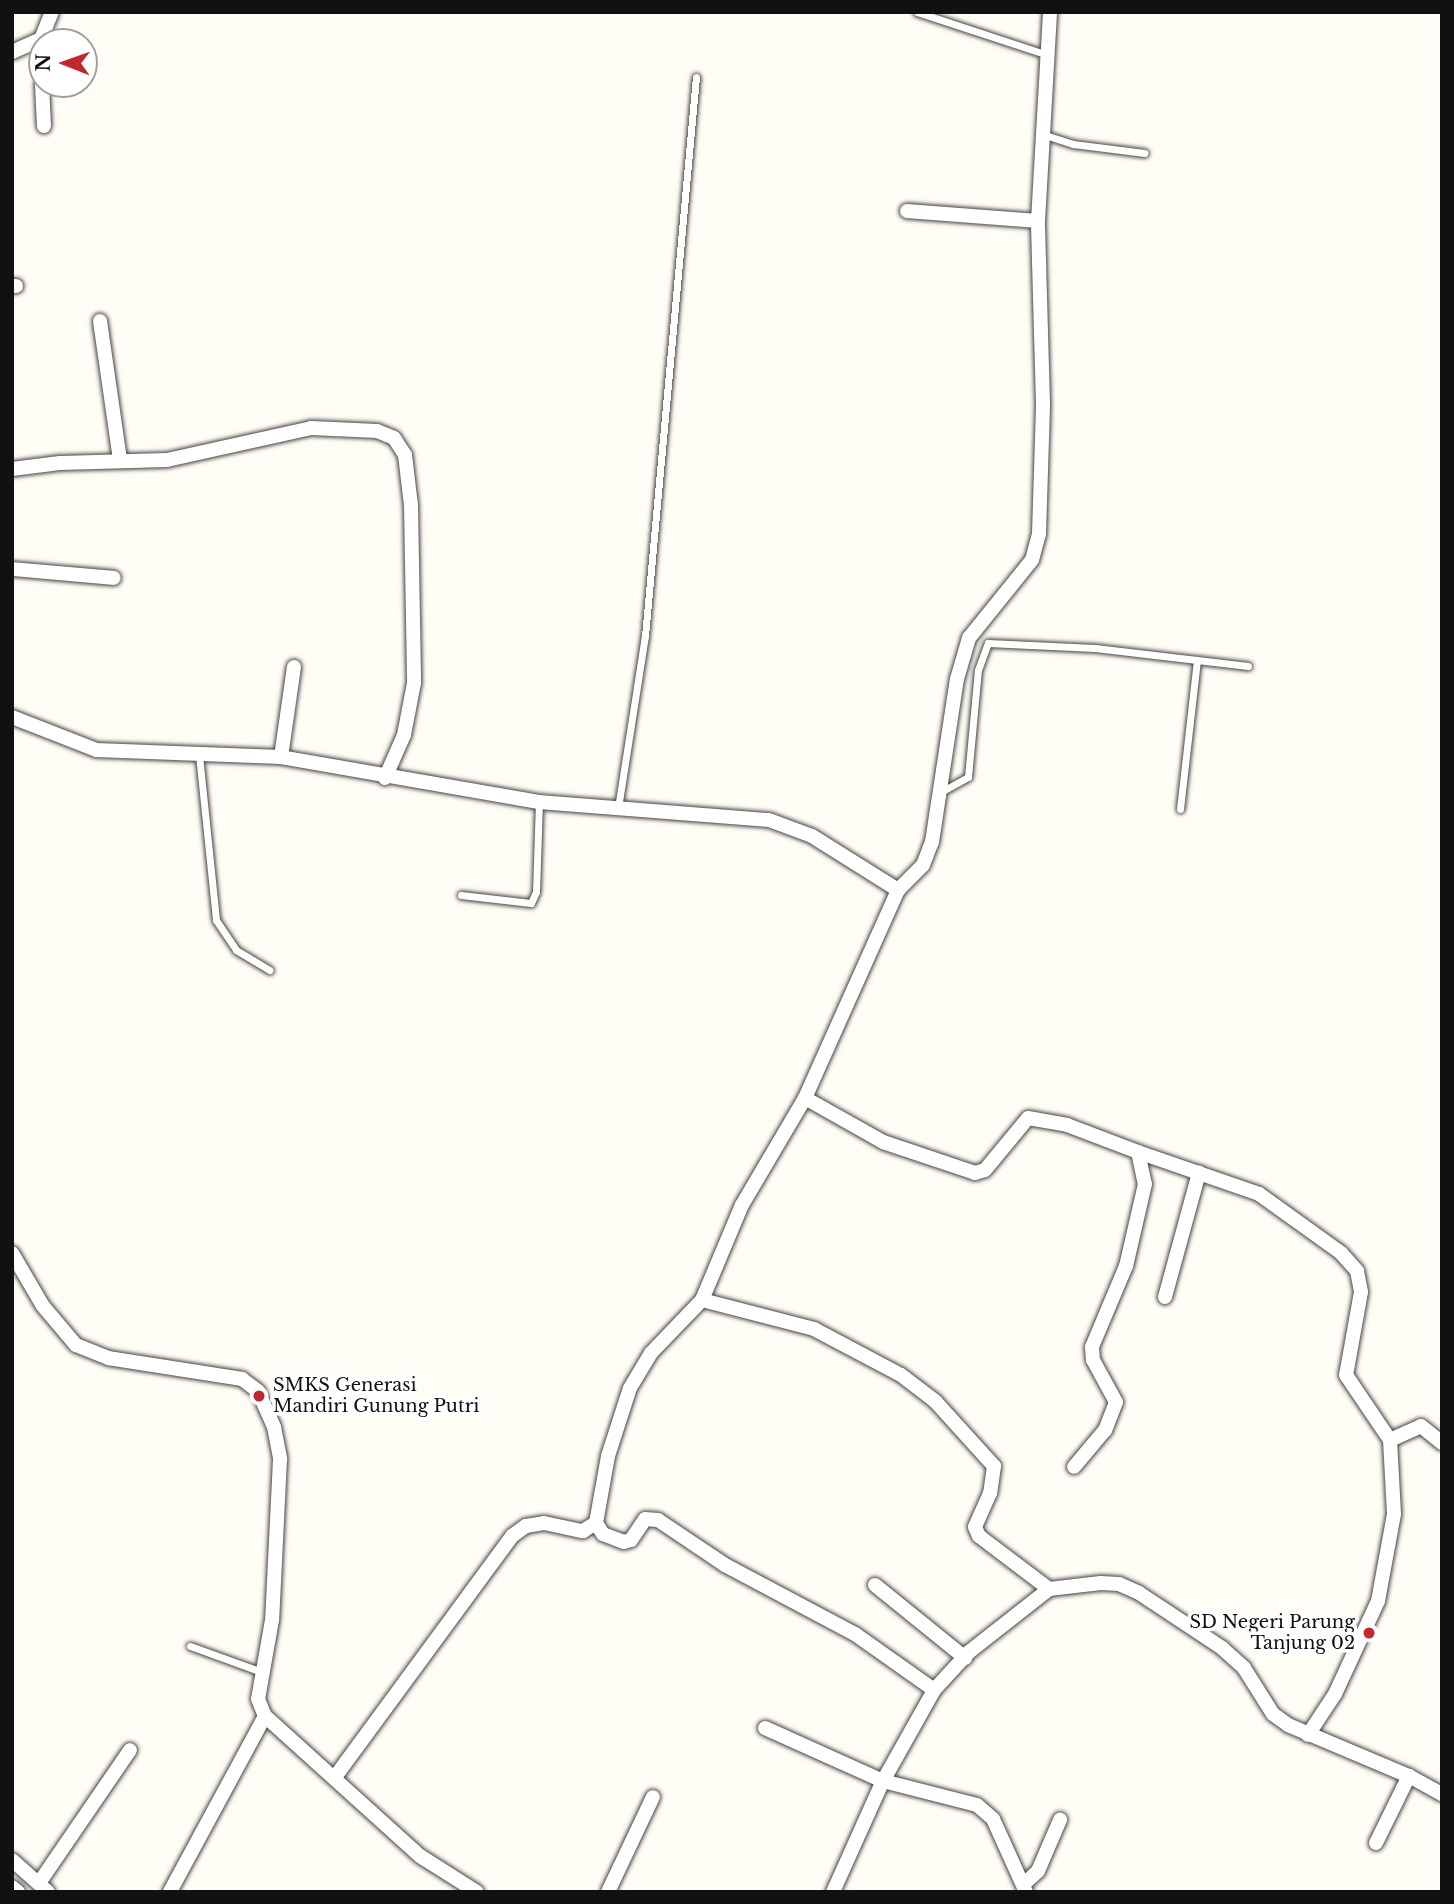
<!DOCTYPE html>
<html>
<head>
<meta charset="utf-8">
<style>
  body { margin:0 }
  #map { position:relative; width:1454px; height:1904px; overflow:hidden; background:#fffdf5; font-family:"Libre Baskerville",serif }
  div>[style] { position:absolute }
  .roads { filter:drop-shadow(0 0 2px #444) drop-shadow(0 0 2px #444) }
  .service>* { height:7px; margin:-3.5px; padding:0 3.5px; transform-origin:3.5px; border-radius:3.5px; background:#fff }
  .minor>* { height:14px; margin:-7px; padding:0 7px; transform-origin:7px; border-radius:7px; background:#fff }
  .dots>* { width:19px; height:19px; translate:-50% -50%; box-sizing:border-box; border:4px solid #fff; border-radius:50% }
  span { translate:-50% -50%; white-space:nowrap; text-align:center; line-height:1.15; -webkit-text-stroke:7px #fff; paint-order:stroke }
  .poi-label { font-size:18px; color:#111 }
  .left { translate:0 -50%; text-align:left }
  .right { translate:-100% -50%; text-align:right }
  .frame { position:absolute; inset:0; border:14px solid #111; pointer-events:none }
  .north { position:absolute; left:28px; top:28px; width:70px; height:70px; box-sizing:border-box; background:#fff; border:2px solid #a0a0a0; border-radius:50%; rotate:271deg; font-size:19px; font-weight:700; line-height:28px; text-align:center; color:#111 }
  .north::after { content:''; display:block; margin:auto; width:24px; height:32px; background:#c4262e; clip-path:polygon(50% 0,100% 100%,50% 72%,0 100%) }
</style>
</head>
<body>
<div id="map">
  <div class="roads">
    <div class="service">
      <i style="left:917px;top:12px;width:135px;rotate:18.2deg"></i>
      <i style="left:1042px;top:134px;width:33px;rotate:18deg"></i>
      <i style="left:1073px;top:144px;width:72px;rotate:7.2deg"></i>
      <i style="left:199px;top:755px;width:166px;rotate:84.1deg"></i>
      <i style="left:216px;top:920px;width:36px;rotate:56deg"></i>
      <i style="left:236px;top:950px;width:39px;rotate:31deg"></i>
      <i style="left:939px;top:793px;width:33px;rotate:-29deg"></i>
      <i style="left:968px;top:777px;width:107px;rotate:-84.7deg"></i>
      <i style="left:978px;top:670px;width:29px;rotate:-70deg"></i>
      <i style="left:988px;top:643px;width:107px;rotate:2.7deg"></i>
      <i style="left:1095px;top:648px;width:154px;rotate:6.7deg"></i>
      <i style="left:618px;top:808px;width:174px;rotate:-81.1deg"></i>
      <i style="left:645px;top:636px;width:561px;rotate:-84.79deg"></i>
      <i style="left:1180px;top:809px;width:150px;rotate:-83.5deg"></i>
      <i style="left:461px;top:895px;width:70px;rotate:6.5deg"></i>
      <i style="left:531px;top:903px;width:12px;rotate:-66deg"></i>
      <i style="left:536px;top:892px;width:90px;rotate:-88.1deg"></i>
      <i style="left:190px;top:1646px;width:77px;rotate:19.9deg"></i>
    </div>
    <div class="minor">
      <i style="left:12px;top:52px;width:32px;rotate:-24deg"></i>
      <i style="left:41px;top:39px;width:29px;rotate:-68deg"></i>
      <i style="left:42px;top:84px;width:42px;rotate:87.3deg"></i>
      <i style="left:907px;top:211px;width:131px;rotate:4.4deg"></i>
      <i style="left:12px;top:286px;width:4px"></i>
      <i style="left:100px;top:321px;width:140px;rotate:81.8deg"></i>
      <i style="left:12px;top:469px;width:48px;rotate:-7.1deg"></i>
      <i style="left:60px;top:463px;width:107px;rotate:-1.6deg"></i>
      <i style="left:167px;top:460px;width:148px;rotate:-12.5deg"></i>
      <i style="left:311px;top:428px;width:66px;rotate:2.6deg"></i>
      <i style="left:377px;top:431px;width:18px;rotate:22deg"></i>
      <i style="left:394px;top:438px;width:20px;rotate:57deg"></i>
      <i style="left:405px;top:455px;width:50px;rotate:83.2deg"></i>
      <i style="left:411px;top:505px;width:178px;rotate:89deg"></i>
      <i style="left:414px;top:683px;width:53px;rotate:100.9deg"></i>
      <i style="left:404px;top:735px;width:47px;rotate:113.8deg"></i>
      <i style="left:12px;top:569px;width:102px;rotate:5deg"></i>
      <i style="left:12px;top:717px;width:90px;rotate:21.4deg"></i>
      <i style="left:96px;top:750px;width:185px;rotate:2.2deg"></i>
      <i style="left:281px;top:757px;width:262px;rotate:9.9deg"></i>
      <i style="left:539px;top:802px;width:231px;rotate:4.5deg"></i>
      <i style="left:769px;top:820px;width:46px;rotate:20.4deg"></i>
      <i style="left:812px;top:836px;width:102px;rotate:32.1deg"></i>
      <i style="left:898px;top:890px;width:35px;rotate:-45deg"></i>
      <i style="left:923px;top:865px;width:25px;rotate:-69deg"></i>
      <i style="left:932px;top:842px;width:165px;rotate:-81.3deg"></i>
      <i style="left:957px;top:679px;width:43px;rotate:-73.7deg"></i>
      <i style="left:969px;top:638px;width:100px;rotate:-51.1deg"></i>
      <i style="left:1032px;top:560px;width:27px;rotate:-75deg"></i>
      <i style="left:1039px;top:534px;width:130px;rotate:-88.2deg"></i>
      <i style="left:1043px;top:404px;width:183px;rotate:-91.6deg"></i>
      <i style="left:1038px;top:221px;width:209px;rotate:-86.7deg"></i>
      <i style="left:281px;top:757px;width:91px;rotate:-81.8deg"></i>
      <i style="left:805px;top:1098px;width:90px;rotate:29.4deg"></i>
      <i style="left:883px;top:1142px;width:97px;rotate:18.6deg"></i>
      <i style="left:975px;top:1173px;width:10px;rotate:-17deg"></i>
      <i style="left:985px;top:1170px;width:67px;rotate:-50.4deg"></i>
      <i style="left:1028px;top:1118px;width:40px;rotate:10deg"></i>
      <i style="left:1067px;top:1125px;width:76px;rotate:20.8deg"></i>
      <i style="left:1138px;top:1152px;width:33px;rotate:78deg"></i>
      <i style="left:1145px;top:1184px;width:84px;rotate:103deg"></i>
      <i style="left:1126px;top:1266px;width:88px;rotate:112.8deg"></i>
      <i style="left:1092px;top:1347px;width:13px;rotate:86deg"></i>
      <i style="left:1093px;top:1360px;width:48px;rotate:61.3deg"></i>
      <i style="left:1116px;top:1402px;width:30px;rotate:111deg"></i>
      <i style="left:1105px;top:1430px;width:48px;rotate:130deg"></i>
      <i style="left:1138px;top:1152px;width:128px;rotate:19.1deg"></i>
      <i style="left:1259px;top:1194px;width:101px;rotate:35.7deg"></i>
      <i style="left:1341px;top:1253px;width:24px;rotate:48deg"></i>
      <i style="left:1357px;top:1271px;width:21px;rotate:79deg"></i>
      <i style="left:1361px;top:1292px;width:84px;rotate:100.2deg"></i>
      <i style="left:1346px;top:1375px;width:78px;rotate:55.9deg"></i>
      <i style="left:1390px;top:1440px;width:74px;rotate:86.9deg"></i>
      <i style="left:1394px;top:1514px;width:88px;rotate:100.4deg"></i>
      <i style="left:1378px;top:1601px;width:102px;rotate:114.8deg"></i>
      <i style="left:1335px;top:1694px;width:49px;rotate:123.4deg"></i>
      <i style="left:12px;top:1253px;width:61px;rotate:59.7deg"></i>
      <i style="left:43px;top:1306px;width:51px;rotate:49.8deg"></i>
      <i style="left:76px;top:1345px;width:35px;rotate:22deg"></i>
      <i style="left:108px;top:1358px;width:136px;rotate:8.9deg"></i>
      <i style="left:242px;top:1379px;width:20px;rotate:37deg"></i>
      <i style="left:258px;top:1391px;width:39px;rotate:66deg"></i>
      <i style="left:274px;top:1427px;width:33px;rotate:79deg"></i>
      <i style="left:280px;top:1459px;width:161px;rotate:92.8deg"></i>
      <i style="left:272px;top:1620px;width:80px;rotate:100deg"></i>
      <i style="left:258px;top:1699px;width:18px;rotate:68deg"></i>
      <i style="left:265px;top:1716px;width:200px;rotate:118.4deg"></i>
      <i style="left:1165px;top:1297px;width:129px;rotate:-74.7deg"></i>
      <i style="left:702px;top:1300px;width:103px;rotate:-67.2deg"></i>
      <i style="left:742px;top:1205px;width:124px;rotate:-59.5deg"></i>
      <i style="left:805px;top:1098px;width:228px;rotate:-65.9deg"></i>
      <i style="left:1390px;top:1440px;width:34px;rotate:-24deg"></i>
      <i style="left:1421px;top:1426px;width:27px;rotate:39deg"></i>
      <i style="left:596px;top:1523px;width:13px;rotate:58deg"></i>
      <i style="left:603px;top:1534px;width:22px;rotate:21deg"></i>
      <i style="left:624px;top:1542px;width:7px;rotate:-16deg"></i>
      <i style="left:631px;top:1540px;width:25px;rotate:-56deg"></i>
      <i style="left:645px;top:1519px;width:13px;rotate:4deg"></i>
      <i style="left:658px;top:1520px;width:81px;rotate:33.9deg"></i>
      <i style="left:725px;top:1565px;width:147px;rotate:28deg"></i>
      <i style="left:855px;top:1634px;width:97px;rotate:35.3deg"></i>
      <i style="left:875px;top:1585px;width:116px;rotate:39deg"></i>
      <i style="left:265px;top:1716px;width:209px;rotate:42.1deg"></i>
      <i style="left:420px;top:1856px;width:67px;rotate:32.3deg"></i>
      <i style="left:765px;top:1728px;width:129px;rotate:24.2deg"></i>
      <i style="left:883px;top:1781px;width:97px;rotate:14.3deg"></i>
      <i style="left:977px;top:1805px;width:21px;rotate:41deg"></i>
      <i style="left:993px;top:1819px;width:80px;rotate:65.7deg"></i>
      <i style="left:335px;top:1777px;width:299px;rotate:-53.7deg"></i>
      <i style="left:512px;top:1536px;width:17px;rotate:-36deg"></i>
      <i style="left:526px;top:1526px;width:18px;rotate:-9deg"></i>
      <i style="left:544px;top:1523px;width:40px;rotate:12deg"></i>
      <i style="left:583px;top:1531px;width:15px;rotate:-32deg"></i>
      <i style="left:596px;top:1523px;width:68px;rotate:-79.8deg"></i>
      <i style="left:608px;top:1456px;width:71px;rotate:-72.1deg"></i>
      <i style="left:630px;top:1388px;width:41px;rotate:-59deg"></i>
      <i style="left:651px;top:1353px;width:74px;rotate:-46.1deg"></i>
      <i style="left:702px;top:1300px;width:116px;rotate:14.5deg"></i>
      <i style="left:814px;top:1329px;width:98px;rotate:27.9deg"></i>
      <i style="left:901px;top:1375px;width:43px;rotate:37.4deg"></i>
      <i style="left:935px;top:1401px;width:88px;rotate:47.8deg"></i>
      <i style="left:994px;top:1466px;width:27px;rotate:98deg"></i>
      <i style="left:990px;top:1493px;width:37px;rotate:114deg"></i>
      <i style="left:975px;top:1527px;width:10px;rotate:66deg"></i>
      <i style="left:979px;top:1536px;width:88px;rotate:37.1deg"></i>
      <i style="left:1049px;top:1589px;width:52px;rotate:-6.6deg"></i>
      <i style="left:1101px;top:1583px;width:18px;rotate:3deg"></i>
      <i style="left:1119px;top:1584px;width:22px;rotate:24deg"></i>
      <i style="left:1139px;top:1593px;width:100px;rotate:33.5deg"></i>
      <i style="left:1222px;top:1648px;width:30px;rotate:42deg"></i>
      <i style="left:1244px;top:1668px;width:54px;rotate:57.8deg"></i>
      <i style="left:1273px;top:1714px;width:19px;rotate:36deg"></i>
      <i style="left:1288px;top:1725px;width:131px;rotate:22.9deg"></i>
      <i style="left:1409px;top:1776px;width:38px;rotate:29deg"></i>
      <i style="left:1376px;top:1843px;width:75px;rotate:-63.8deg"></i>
      <i style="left:12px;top:1860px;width:48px;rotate:41.6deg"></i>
      <i style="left:39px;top:1883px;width:161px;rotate:-55.6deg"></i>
      <i style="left:1024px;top:1884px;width:19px;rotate:-43deg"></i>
      <i style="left:1038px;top:1871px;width:56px;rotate:-66.7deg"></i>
      <i style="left:12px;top:1887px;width:8px;rotate:40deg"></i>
      <i style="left:608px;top:1892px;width:105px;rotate:-64.7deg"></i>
      <i style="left:833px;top:1892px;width:122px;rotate:-65.8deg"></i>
      <i style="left:883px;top:1781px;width:104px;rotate:-60.7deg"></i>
      <i style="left:934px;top:1690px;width:52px;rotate:-47.4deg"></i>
      <i style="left:969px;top:1652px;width:102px;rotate:-38.2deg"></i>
    </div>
  </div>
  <div class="dots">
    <i style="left:259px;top:1396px;background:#c4262e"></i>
    <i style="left:1369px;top:1633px;background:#c4262e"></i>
  </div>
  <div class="poi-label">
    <span class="left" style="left:273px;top:1396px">SMKS Generasi<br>Mandiri Gunung Putri</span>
    <span class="right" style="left:1355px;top:1633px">SD Negeri Parung<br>Tanjung 02</span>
  </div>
  <div class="frame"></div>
  <div class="north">N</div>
</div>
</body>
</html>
